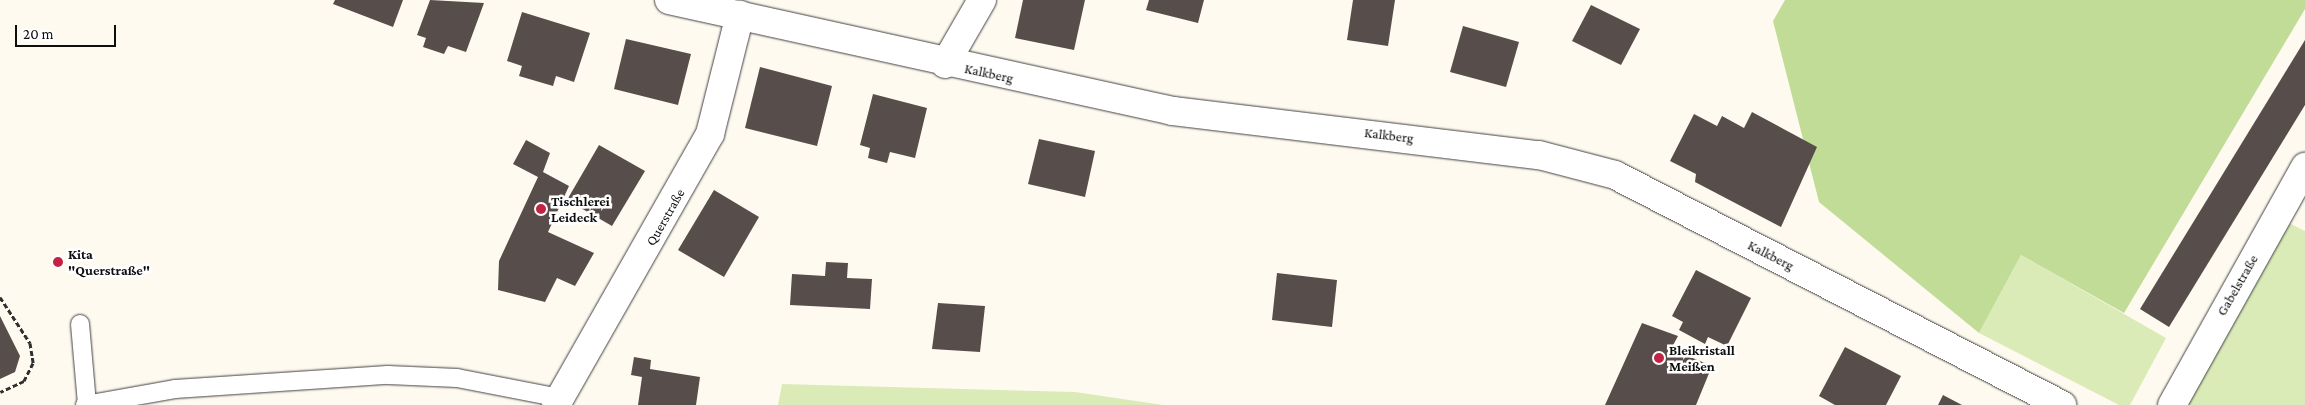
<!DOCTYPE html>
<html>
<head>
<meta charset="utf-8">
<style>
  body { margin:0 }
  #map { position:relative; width:2305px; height:405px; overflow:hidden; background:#fffaf0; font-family:"Crimson Pro",serif }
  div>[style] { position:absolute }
  .green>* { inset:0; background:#daebb8 }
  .forest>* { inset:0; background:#c0dc97 }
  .building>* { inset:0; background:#574d4a }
  .path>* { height:3px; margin-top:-1.5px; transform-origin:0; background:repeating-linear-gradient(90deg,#303030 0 5px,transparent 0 7.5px) }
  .roads { filter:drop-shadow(0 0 1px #414141) drop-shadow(0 0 1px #414141) }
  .lane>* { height:18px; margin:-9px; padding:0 9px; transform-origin:9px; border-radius:9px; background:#fff }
  .street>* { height:28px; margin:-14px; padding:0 14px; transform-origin:14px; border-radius:14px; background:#fff }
  .dots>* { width:14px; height:14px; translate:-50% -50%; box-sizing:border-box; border:2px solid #fff; border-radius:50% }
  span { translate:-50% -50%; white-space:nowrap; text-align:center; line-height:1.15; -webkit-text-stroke:5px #fff; paint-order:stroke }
  .street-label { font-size:14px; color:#0e0e0e }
  .poi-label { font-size:14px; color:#0e0e0e; font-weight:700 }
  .left { translate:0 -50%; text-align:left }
  .scale { position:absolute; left:15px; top:25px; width:101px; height:22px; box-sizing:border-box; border:2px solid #0e0e0e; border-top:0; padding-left:6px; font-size:15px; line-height:18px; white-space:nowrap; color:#0e0e0e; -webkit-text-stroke:4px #fff; paint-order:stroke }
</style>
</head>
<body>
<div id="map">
  <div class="green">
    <i style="clip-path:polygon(2287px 222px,2305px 231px,2305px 405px,2186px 405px)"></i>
    <i style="clip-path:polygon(2021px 255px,2166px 338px,2130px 405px,2119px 405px,1979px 333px)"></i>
    <i style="clip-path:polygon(782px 384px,1075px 392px,1163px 405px,778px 405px)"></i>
  </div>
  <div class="forest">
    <i style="clip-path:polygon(1785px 0,2305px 0,2305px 9px,2124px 313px,2021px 255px,1979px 333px,1819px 202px,1773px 21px)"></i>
  </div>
  <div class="building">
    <i style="clip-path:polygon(335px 0,403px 0,393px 27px,333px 4px)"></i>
    <i style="clip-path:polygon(430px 0,484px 3px,466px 52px,448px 46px,444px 54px,423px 47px,426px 38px,417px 35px)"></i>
    <i style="clip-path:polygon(1023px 0,1085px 0,1074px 50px,1015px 38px)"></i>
    <i style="clip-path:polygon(1149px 0,1204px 0,1198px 23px,1146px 10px)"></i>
    <i style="clip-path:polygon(1353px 0,1395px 0,1388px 46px,1347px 40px)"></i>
    <i style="clip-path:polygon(1591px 5px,1640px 29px,1621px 65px,1572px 41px)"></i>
    <i style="clip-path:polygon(522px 12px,590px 33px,574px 82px,556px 76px,553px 86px,519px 76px,522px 66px,507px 61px)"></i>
    <i style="clip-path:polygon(1463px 26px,1519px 42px,1506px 87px,1450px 72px)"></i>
    <i style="clip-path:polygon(626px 39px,691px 54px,678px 105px,614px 89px)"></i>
    <i style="clip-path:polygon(2305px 40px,2305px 105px,2169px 327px,2140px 309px)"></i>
    <i style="clip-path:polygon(760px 67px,832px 86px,817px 146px,745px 128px)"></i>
    <i style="clip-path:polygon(873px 94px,927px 108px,915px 158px,890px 152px,887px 163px,868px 158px,870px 148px,860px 145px)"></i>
    <i style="clip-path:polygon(1752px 112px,1817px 147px,1781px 227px,1695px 182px,1696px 174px,1670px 161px,1694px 114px,1717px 126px,1722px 116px,1744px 128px)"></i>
    <i style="clip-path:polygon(1039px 139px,1095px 151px,1085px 197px,1028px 184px)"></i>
    <i style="clip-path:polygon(526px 140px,550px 153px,543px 172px,569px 186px,548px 232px,594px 253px,575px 286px,557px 278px,545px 302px,498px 290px,499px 261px,538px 177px,513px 164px)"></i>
    <i style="clip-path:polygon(599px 145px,645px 171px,612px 226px,567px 200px)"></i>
    <i style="clip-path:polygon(714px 190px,759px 217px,724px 277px,678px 250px)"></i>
    <i style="clip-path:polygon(826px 262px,848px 263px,847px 278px,872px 279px,870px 309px,790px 305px,792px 274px,825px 276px)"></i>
    <i style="clip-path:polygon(1696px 270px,1751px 298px,1727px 346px,1708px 337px,1705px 344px,1679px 330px,1683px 322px,1672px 316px)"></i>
    <i style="clip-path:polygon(1277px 273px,1337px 280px,1332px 327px,1272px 320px)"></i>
    <i style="clip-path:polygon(938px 303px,985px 306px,980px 352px,932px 349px)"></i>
    <i style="clip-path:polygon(0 316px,20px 356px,15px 372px,0 379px)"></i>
    <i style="clip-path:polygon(1642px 323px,1678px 336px,1671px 349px,1712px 366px,1696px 405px,1605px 405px)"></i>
    <i style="clip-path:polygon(1845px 347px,1901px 376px,1886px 405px,1835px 405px,1819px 396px)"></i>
    <i style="clip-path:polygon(634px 357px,651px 360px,650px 369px,700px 377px,696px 405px,638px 405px,642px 377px,631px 375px)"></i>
    <i style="clip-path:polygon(1943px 395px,1962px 405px,1938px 405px)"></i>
  </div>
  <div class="path">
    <i style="left:0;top:297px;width:55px;rotate:56.9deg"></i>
    <i style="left:30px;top:343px;width:20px;rotate:81deg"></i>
    <i style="left:33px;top:363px;width:20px;rotate:117deg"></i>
    <i style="left:24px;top:381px;width:26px;rotate:155deg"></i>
  </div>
  <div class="roads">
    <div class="lane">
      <i style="left:80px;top:324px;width:80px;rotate:85deg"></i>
      <i style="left:85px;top:405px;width:91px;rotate:-10.1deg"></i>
      <i style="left:175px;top:389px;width:213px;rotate:-3.8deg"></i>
      <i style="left:388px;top:375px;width:69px;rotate:2.5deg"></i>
      <i style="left:457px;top:378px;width:105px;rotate:11deg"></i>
    </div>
    <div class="street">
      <i style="left:669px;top:0;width:516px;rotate:12.42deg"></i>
      <i style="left:1173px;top:111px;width:369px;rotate:6.9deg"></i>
      <i style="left:1539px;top:155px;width:79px;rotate:14.7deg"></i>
      <i style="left:1615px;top:175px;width:503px;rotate:27.23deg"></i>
      <i style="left:945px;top:64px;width:74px;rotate:-60deg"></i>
      <i style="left:556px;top:405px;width:312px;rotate:-60.4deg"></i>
      <i style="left:710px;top:134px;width:123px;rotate:-75.9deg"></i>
      <i style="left:2172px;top:405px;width:273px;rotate:-60.8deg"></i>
    </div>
  </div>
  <div class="dots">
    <i style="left:541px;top:209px;background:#c22342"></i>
    <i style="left:58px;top:262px;background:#c22342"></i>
    <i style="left:1659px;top:358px;background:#c22342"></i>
  </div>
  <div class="street-label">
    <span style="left:989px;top:73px;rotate:12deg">Kalkberg</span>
    <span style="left:1389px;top:135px;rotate:7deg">Kalkberg</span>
    <span style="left:665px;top:217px;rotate:-60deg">Querstraße</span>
    <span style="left:1771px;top:255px;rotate:27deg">Kalkberg</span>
    <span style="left:2237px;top:285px;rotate:-60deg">Gabelstraße</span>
  </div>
  <div class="poi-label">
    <span class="left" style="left:551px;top:209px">Tischlerei<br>Leideck</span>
    <span class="left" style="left:68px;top:262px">Kita<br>"Querstraße"</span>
    <span class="left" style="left:1669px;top:358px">Bleikristall<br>Meißen</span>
  </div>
  <div class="scale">20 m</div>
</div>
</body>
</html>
